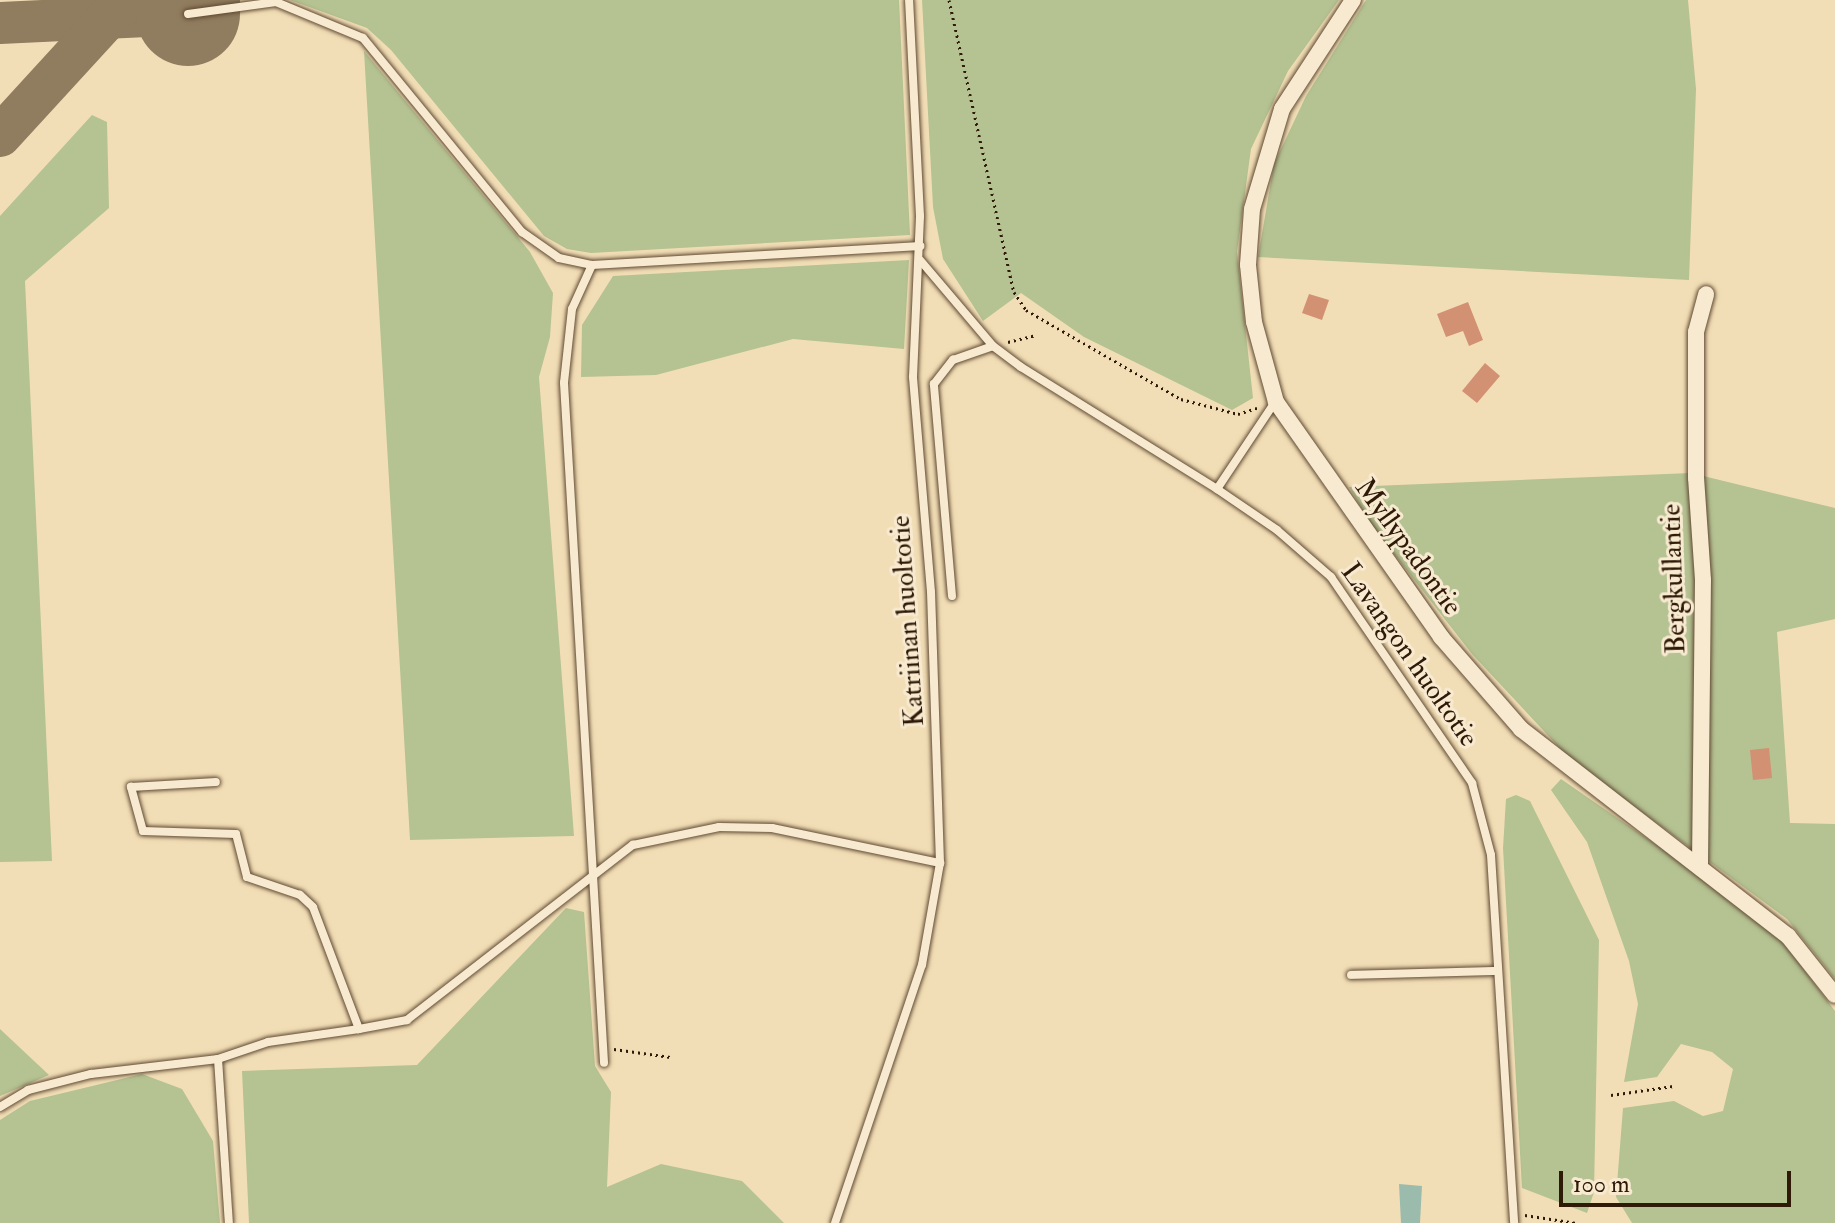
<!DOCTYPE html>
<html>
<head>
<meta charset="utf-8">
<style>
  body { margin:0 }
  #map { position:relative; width:1835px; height:1223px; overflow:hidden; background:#f2deb6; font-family:"IM FELL Double Pica",serif }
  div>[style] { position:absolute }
  .green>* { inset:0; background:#b5c292 }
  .water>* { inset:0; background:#9bbcac }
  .taxiway>* { height:42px; margin:-21px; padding:0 21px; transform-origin:21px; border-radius:21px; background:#907c5e }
  .runway>* { height:104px; margin:-52px; padding:0 52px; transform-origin:52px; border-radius:52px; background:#907c5e }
  .building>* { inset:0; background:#d39173 }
  .path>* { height:3px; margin-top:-1.5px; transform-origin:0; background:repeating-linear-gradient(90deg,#2f1907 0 2px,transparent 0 6px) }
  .roads { filter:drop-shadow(0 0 2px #604a33) drop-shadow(0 0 2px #604a33) }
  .service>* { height:8px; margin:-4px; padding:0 4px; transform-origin:4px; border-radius:4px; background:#f7ead0 }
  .minor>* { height:16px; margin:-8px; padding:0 8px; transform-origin:8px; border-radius:8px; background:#f7ead0 }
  span { translate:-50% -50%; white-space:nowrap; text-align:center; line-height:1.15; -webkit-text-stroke:6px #f7ead0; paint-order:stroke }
  .street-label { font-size:28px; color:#2f1907 }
  .scale { position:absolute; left:1559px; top:1171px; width:232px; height:36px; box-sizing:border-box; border:4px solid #2f1907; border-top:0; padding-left:10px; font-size:24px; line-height:28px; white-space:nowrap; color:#2f1907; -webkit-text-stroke:6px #f7ead0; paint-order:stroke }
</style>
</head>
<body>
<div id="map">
  <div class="green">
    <i style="clip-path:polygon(290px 0,899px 0,910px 235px,591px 253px,567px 249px,544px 236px,391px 50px,367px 28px)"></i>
    <i style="clip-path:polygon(922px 0,1339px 0,1288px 71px,1251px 149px,1237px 252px,1253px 398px,1232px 410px,1084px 337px,1021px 293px,983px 321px,943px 259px,933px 207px)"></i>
    <i style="clip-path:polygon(1366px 0,1688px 0,1696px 89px,1689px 280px,1258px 257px,1274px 164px,1306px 96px)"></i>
    <i style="clip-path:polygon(364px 51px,530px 252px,553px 293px,550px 337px,539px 377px,574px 836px,410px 840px)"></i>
    <i style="clip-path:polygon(92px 115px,107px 122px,109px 208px,25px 281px,52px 861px,0 862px,0 216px)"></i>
    <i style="clip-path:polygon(909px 260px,904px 349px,793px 339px,656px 375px,581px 377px,582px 325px,613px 276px)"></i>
    <i style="clip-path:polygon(1691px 473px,1835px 508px,1835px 619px,1777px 632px,1790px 823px,1835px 824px,1835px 979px,1787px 919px,1571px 760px,1472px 654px,1370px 523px,1349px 487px)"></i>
    <i style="clip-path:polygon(1561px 779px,1697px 873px,1781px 939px,1835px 1011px,1835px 1223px,1632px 1223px,1616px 1197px,1623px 1108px,1674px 1101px,1703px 1116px,1723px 1111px,1733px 1069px,1712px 1052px,1681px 1044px,1657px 1077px,1624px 1082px,1638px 1004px,1629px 961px,1587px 842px,1551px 790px)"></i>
    <i style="clip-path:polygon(1516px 795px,1530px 801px,1599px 940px,1594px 1192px,1587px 1213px,1522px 1188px,1503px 848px,1506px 799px)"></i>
    <i style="clip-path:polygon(566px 908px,584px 912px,595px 1066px,611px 1092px,607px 1187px,661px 1164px,742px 1181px,784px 1223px,249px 1223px,242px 1071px,417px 1065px)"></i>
    <i style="clip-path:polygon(0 1029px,49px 1075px,0 1096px)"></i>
    <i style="clip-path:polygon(142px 1074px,182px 1089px,213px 1141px,220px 1223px,0 1223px,0 1120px,30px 1101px)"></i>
  </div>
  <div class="water">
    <i style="clip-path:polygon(1399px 1184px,1422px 1186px,1420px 1223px,1401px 1223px)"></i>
  </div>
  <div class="taxiway">
    <i style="left:0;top:23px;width:188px;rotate:-2.7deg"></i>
    <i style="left:0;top:136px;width:175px;rotate:-47.5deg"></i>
  </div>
  <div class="runway">
    <i style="left:188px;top:0;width:14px;rotate:90deg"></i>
  </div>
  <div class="building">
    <i style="clip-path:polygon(1309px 294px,1329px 300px,1322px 320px,1302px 313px)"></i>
    <i style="clip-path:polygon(1468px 302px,1483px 340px,1469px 346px,1463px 331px,1446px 337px,1437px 314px)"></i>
    <i style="clip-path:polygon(1485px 363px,1500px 376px,1477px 403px,1462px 391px)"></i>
    <i style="clip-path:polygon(1769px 748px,1772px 778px,1753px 780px,1750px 750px)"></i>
  </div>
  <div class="path">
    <i style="left:949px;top:0;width:299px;rotate:77.5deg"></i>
    <i style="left:1014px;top:292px;width:22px;rotate:56deg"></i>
    <i style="left:1026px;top:310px;width:179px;rotate:29.9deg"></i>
    <i style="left:1181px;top:399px;width:59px;rotate:14.7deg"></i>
    <i style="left:1238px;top:414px;width:20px;rotate:-18deg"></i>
    <i style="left:1008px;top:342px;width:29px;rotate:-14deg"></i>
    <i style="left:614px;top:1049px;width:57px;rotate:8.1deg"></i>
    <i style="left:1611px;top:1095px;width:63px;rotate:-8.3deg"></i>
    <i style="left:1525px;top:1215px;width:52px;rotate:8.9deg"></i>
  </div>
  <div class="roads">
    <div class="service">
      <i style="left:188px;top:14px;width:89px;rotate:-7.8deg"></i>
      <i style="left:276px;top:2px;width:94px;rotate:22.5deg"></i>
      <i style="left:363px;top:38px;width:251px;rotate:50.7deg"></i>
      <i style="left:522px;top:232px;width:45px;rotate:35.1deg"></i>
      <i style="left:559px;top:258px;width:34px;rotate:12deg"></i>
      <i style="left:592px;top:265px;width:329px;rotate:-3.3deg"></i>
      <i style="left:920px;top:260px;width:113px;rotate:49.7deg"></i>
      <i style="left:993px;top:346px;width:35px;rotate:37deg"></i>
      <i style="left:1021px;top:367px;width:231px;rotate:31.9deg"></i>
      <i style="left:1217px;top:489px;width:73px;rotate:34.3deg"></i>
      <i style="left:1277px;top:530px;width:72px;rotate:41deg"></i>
      <i style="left:1331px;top:577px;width:250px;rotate:55.6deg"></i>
      <i style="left:1472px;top:783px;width:74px;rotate:75.2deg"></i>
      <i style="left:1491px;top:855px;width:369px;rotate:86.4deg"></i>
      <i style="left:592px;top:265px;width:48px;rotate:114.4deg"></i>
      <i style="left:572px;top:309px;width:74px;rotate:96.2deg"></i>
      <i style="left:564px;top:383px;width:681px;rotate:86.63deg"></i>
      <i style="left:1217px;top:489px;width:105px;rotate:-56.3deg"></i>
      <i style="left:952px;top:596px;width:213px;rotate:-94.9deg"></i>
      <i style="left:934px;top:384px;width:31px;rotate:-52deg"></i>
      <i style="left:953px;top:360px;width:42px;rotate:-19.3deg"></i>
      <i style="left:1351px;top:975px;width:147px;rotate:-1.6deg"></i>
      <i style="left:359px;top:1029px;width:49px;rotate:-10.6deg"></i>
      <i style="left:407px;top:1020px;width:286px;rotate:-37.8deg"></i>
      <i style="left:633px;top:845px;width:88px;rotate:-11.8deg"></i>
      <i style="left:719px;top:827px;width:53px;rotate:1.1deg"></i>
      <i style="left:772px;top:828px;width:172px;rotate:11.8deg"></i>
      <i style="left:218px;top:1059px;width:164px;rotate:86.2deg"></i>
      <i style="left:0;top:1107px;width:33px;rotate:-31deg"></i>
      <i style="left:28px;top:1090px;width:65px;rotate:-14.3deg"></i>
      <i style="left:91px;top:1074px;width:128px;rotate:-6.7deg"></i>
      <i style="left:218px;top:1059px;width:53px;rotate:-18.8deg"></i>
      <i style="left:268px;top:1042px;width:92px;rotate:-8.1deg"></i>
      <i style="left:359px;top:1029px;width:130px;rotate:-110.7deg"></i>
      <i style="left:313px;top:907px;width:18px;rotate:-137deg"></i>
      <i style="left:300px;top:895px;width:56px;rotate:-161.2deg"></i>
      <i style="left:247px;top:877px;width:44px;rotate:-104.3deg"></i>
      <i style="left:236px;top:834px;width:93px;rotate:-178.2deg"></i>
      <i style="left:143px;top:831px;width:46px;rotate:-105.3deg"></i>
      <i style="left:131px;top:787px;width:85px;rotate:-3.4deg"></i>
      <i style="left:835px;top:1223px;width:272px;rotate:-71.4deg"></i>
      <i style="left:922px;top:965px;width:104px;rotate:-80deg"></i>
      <i style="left:940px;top:863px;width:271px;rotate:-91.9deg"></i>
      <i style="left:931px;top:592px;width:216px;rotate:-94.8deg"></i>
      <i style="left:913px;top:377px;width:161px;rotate:-87.5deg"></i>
      <i style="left:920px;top:216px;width:216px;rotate:-92.9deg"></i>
    </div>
    <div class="minor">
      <i style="left:1353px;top:0;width:130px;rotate:123.1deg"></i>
      <i style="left:1282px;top:109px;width:104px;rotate:106.7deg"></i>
      <i style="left:1252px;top:209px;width:56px;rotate:94.1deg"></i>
      <i style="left:1248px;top:265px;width:57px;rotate:84deg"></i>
      <i style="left:1254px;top:322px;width:83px;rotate:74.6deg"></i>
      <i style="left:1276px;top:402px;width:287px;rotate:54.9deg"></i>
      <i style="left:1441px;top:637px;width:122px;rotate:49deg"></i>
      <i style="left:1521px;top:729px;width:338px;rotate:37.8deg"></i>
      <i style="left:1788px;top:936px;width:75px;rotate:51.5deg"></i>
      <i style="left:1700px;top:865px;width:285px;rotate:-89.4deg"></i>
      <i style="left:1703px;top:580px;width:102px;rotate:-93.9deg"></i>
      <i style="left:1696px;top:478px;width:146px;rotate:-90deg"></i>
      <i style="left:1696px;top:332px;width:39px;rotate:-75deg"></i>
    </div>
  </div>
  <div class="street-label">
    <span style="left:1408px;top:547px;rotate:54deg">Myllypadontie</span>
    <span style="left:1674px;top:579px;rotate:-92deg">Bergkullantie</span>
    <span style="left:908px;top:621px;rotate:-94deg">Katriinan huoltotie</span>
    <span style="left:1409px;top:655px;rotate:55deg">Lavangon huoltotie</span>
  </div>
  <div class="scale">100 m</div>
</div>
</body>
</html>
